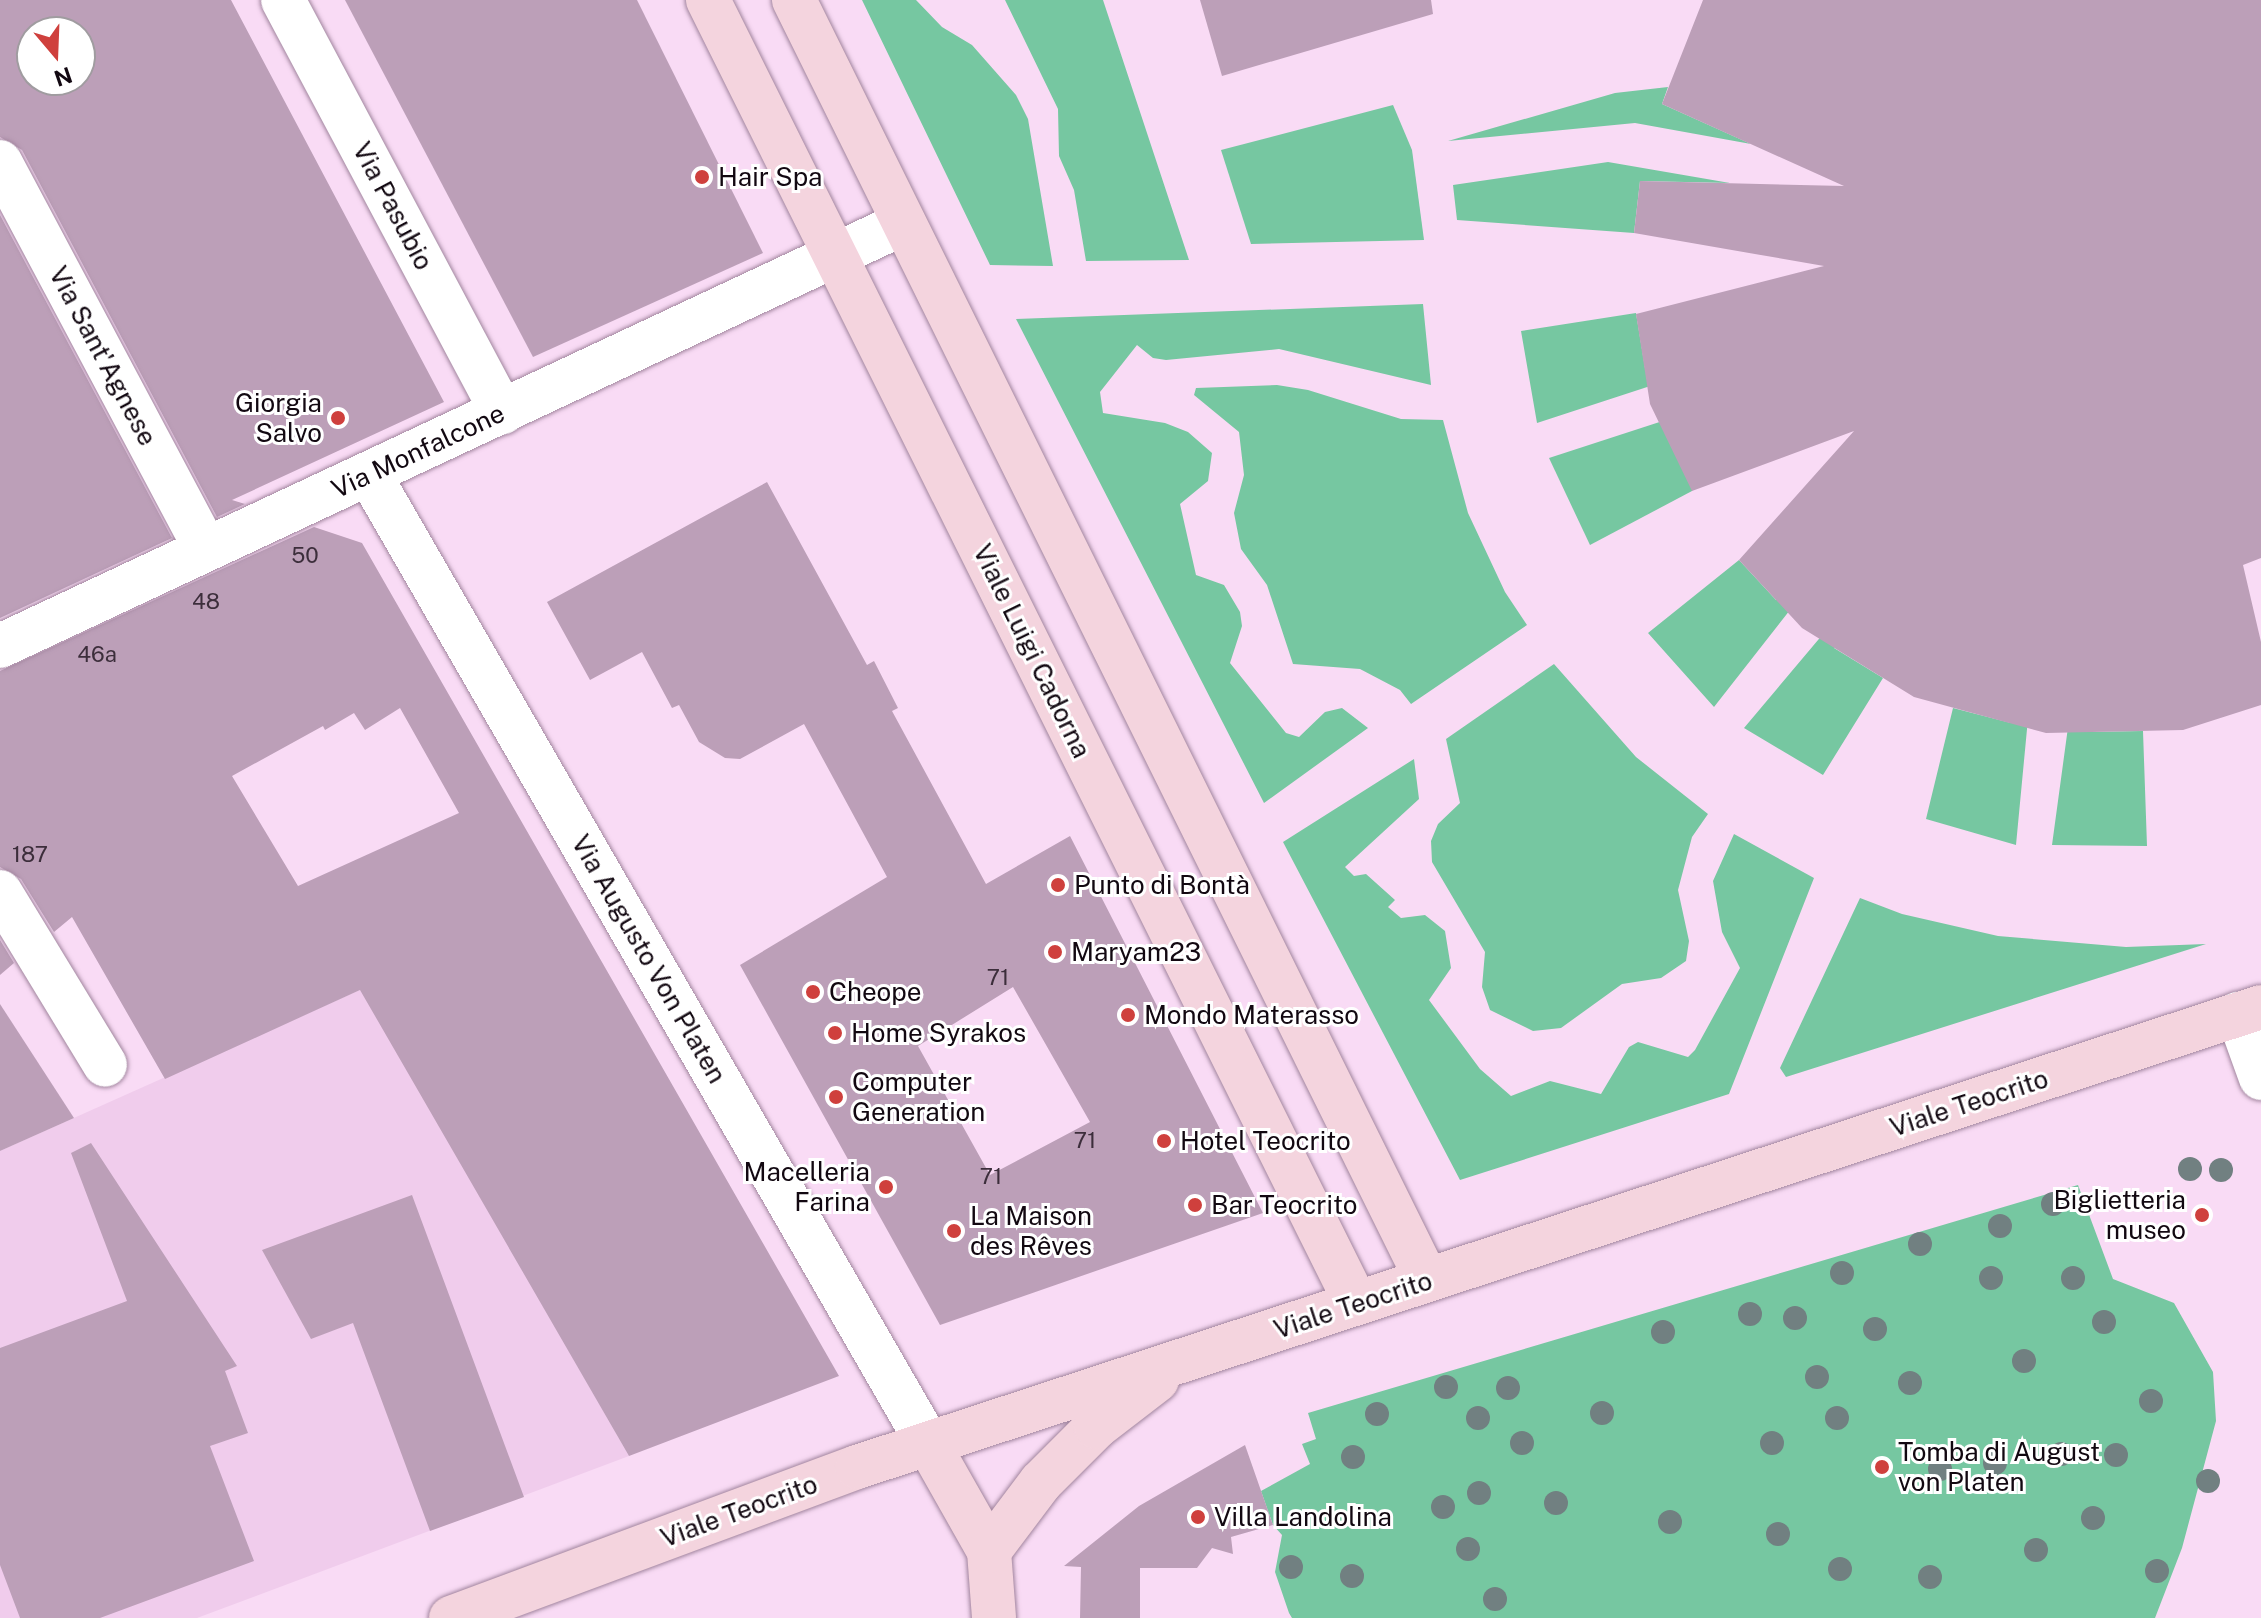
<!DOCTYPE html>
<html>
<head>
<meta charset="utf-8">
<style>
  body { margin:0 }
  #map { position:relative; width:2261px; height:1618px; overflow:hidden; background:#f9dbf5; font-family:"Public Sans",sans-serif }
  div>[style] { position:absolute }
  .built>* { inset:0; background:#f0ccec }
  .green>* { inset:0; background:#76c7a1 }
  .building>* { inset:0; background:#bc9fb8 }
  .roads { filter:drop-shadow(0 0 2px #a1859e) drop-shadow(0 0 2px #a1859e) }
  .street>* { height:44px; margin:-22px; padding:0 22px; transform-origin:22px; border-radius:22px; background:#fff }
  .secondary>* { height:44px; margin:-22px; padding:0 22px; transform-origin:22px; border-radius:22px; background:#f4d4de }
  .trees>* { width:24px; height:24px; margin:-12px; border-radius:50%; background:#718081 }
  .dots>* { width:22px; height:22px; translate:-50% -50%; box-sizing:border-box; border:4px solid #fff; border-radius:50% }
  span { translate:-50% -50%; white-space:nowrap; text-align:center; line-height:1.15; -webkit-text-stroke:6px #fff; paint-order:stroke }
  .number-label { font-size:22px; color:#3c2e3b }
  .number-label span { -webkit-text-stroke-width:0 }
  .poi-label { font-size:26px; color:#120811 }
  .left { translate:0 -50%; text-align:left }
  .right { translate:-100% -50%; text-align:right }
  .street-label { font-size:26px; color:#120811 }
  .north { position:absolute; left:16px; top:16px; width:80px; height:80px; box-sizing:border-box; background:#fff; border:2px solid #a09ca0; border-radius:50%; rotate:161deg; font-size:22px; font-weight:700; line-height:32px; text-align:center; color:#120811 }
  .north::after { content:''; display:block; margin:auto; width:28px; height:36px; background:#cf403d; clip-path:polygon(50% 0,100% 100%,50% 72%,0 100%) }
</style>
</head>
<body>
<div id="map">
  <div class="built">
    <i style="clip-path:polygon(362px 989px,629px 1456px,197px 1618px,0 1618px,0 1151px)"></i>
  </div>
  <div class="green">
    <i style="clip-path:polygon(862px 0,916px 0,942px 27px,972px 45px,1016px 95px,1028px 119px,1053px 266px,990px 265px)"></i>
    <i style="clip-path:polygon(1005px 0,1103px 0,1189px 260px,1086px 261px,1074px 190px,1059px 156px,1058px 109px)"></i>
    <i style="clip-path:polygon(1668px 87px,1662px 104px,1751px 144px,1635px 123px,1448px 141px,1615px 93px)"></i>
    <i style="clip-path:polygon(1393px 105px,1412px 150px,1424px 240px,1251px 244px,1221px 150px)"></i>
    <i style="clip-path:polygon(1608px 162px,1730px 183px,1640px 181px,1634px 233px,1457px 220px,1453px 185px)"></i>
    <i style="clip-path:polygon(1423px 304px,1431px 385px,1279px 349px,1166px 360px,1153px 358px,1137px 345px,1100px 392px,1103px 413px,1165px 423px,1188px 432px,1212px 453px,1208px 481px,1180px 504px,1196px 575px,1224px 585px,1240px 612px,1242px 626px,1230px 663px,1286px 733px,1299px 737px,1325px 712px,1342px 708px,1368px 728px,1264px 803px,1016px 319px)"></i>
    <i style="clip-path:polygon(1636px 313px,1645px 368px,1739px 357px,1537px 423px,1521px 331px)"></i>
    <i style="clip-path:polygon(1277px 385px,1308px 390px,1401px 419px,1443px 420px,1468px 513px,1505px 592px,1527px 625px,1411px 704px,1400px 690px,1360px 669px,1293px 664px,1267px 585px,1241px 549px,1234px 513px,1244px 475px,1239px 432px,1194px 395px,1196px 388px)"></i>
    <i style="clip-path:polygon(1764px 388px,1692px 491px,1590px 545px,1549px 458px)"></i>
    <i style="clip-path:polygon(1841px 545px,1714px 707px,1648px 633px,1739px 560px,1776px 600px)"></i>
    <i style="clip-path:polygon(1877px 570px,1834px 648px,1883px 678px,1823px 775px,1744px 728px)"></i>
    <i style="clip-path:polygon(2080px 639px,2086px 732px,2143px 731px,2147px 846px,2052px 845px)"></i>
    <i style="clip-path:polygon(2035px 645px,2016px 845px,1926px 819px,1953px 708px,2011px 723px)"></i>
    <i style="clip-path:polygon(1554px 664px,1636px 757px,1708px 814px,1692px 837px,1678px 890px,1689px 941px,1686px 961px,1661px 978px,1622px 984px,1561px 1028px,1533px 1031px,1490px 1010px,1482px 987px,1485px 952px,1432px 862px,1431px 841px,1438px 824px,1460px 803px,1446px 739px)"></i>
    <i style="clip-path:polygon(1414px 759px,1419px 799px,1345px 867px,1354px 876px,1366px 874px,1395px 900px,1388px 907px,1401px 918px,1425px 915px,1445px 931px,1451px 968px,1429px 1000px,1480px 1069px,1511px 1096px,1550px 1081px,1601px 1094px,1629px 1047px,1638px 1042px,1688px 1057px,1695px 1050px,1740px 968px,1722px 932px,1713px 881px,1734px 834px,1814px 878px,1729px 1094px,1460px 1180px,1283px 842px)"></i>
    <i style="clip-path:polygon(1860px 898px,1902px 914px,1998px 936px,2126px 947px,2206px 944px,1786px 1077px,1780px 1068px)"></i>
    <i style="clip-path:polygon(2078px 1185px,2113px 1279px,2174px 1303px,2213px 1372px,2216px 1421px,2182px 1548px,2155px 1618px,1292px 1618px,1289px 1613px,1275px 1572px,1282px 1535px,1273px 1525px,1261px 1491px,1310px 1464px,1302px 1444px,1316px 1439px,1308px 1413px)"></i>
  </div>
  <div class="building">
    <i style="clip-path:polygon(evenodd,0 0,231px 0,444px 402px,232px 500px,245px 504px,217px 517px,22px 150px,0 137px,0 0,32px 32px,80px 32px,80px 80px,32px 80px,32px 32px)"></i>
    <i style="clip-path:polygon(345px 0,637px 0,763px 253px,533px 357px)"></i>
    <i style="clip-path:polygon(1200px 0,1431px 0,1433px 14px,1222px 76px)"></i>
    <i style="clip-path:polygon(1703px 0,2261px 0,2261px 558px,2243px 565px,2261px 642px,2261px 705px,2183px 730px,2046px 733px,1914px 697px,1802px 628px,1739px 560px,1854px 431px,1692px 491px,1650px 404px,1636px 314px,1824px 266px,1634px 233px,1640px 181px,1844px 186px,1662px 104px)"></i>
    <i style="clip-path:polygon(0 215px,172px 538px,0 618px)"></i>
    <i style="clip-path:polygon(evenodd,767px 482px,867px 665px,874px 661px,898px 708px,892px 711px,986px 884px,1070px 836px,1263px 1213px,940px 1325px,740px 965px,887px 877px,804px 724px,740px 759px,725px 758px,699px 742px,679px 705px,672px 708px,642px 652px,590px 680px,547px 602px,767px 482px,1013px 987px,1090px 1122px,990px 1175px,918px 1046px,1013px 987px)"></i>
    <i style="clip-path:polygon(evenodd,314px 527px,362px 543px,839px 1376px,629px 1456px,360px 990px,165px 1079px,72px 917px,54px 932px,21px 879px,0 867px,0 671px,314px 527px,400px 708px,459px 813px,298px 886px,232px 776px,323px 726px,325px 730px,354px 713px,365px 730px,400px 708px)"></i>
    <i style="clip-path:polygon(0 940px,14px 963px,0 975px)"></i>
    <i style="clip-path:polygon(0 1004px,74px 1118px,0 1151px)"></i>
    <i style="clip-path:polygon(91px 1143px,237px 1366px,225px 1371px,248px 1433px,210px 1446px,254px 1561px,100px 1618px,20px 1618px,0 1565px,0 1348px,127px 1301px,71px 1153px)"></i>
    <i style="clip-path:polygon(412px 1195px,524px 1497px,430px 1531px,353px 1323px,311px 1339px,262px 1250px)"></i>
    <i style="clip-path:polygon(1245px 1445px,1273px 1525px,1231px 1537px,1233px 1554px,1212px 1548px,1197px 1568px,1140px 1568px,1140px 1618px,1080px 1618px,1081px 1567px,1064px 1566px,1139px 1506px)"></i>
  </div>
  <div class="roads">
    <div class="street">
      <i style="left:283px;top:0;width:467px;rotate:62deg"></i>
      <i style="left:0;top:162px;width:438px;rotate:62deg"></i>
      <i style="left:369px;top:474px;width:1121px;rotate:60.03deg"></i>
      <i style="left:0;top:646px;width:998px;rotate:-25.08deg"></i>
      <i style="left:0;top:892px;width:202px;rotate:58.7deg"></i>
      <i style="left:2238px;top:1014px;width:68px;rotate:70.2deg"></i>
    </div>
    <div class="secondary">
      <i style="left:708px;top:0;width:1455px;rotate:63.56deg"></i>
      <i style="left:794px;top:0;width:1428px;rotate:63.69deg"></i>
      <i style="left:929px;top:1445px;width:122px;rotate:60.5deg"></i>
      <i style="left:989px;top:1551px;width:67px;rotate:85.7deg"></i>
      <i style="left:989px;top:1551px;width:86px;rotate:-53deg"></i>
      <i style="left:1041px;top:1482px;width:78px;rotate:-45deg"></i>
      <i style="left:1096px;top:1427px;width:77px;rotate:-37.6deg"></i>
      <i style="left:451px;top:1618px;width:433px;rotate:-20.4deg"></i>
      <i style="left:857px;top:1467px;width:1477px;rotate:-18.14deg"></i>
    </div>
  </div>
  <div class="trees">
    <i style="left:2190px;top:1169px"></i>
    <i style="left:2221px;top:1170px"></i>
    <i style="left:2053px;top:1204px"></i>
    <i style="left:2000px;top:1226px"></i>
    <i style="left:1920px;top:1244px"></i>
    <i style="left:1842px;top:1273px"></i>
    <i style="left:1991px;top:1278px"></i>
    <i style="left:2073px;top:1278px"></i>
    <i style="left:1750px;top:1314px"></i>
    <i style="left:1795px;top:1318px"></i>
    <i style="left:2104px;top:1322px"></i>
    <i style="left:1875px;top:1329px"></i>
    <i style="left:1663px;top:1332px"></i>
    <i style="left:2024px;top:1361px"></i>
    <i style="left:1817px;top:1377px"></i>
    <i style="left:1910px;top:1383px"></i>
    <i style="left:1446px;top:1387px"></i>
    <i style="left:1508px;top:1388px"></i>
    <i style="left:2151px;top:1401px"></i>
    <i style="left:1602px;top:1413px"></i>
    <i style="left:1377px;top:1414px"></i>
    <i style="left:1478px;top:1418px"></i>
    <i style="left:1837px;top:1418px"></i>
    <i style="left:1522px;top:1443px"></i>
    <i style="left:1772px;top:1443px"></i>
    <i style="left:2061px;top:1454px"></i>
    <i style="left:2116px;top:1455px"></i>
    <i style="left:1353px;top:1457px"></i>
    <i style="left:1995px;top:1463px"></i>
    <i style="left:1940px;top:1469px"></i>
    <i style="left:2208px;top:1481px"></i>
    <i style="left:1479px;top:1493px"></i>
    <i style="left:1556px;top:1503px"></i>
    <i style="left:1443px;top:1507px"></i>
    <i style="left:2093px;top:1518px"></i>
    <i style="left:1670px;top:1522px"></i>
    <i style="left:1778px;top:1534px"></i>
    <i style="left:1468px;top:1549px"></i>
    <i style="left:2036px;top:1550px"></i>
    <i style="left:1291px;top:1567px"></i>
    <i style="left:1840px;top:1569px"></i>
    <i style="left:2157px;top:1571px"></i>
    <i style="left:1352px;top:1576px"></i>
    <i style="left:1930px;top:1577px"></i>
    <i style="left:1495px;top:1599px"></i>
  </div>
  <div class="dots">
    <i style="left:702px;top:177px;background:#cf403d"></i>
    <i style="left:338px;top:418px;background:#cf403d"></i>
    <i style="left:1058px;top:885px;background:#cf403d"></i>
    <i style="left:1055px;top:952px;background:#cf403d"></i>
    <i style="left:813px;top:992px;background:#cf403d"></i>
    <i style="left:1128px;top:1015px;background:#cf403d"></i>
    <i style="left:835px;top:1033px;background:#cf403d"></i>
    <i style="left:836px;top:1097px;background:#cf403d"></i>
    <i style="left:1164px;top:1141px;background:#cf403d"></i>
    <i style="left:886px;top:1187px;background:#cf403d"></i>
    <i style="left:1195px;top:1205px;background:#cf403d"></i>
    <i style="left:2202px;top:1215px;background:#cf403d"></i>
    <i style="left:954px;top:1231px;background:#cf403d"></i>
    <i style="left:1882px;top:1467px;background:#cf403d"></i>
    <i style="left:1198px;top:1517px;background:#cf403d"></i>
  </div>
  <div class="number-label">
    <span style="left:305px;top:556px">50</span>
    <span style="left:206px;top:602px">48</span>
    <span style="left:97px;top:655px">46a</span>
    <span style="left:30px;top:855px">187</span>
    <span style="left:998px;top:978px">71</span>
    <span style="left:1085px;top:1141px">71</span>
    <span style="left:991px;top:1177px">71</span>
  </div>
  <div class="poi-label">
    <span class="left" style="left:718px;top:177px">Hair Spa</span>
    <span class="right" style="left:322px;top:418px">Giorgia<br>Salvo</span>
    <span class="left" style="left:1074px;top:885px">Punto di Bontà</span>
    <span class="left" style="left:1071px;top:952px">Maryam23</span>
    <span class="left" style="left:829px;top:992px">Cheope</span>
    <span class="left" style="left:1144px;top:1015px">Mondo Materasso</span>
    <span class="left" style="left:851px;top:1033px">Home Syrakos</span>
    <span class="left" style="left:852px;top:1097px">Computer<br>Generation</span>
    <span class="left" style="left:1180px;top:1141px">Hotel Teocrito</span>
    <span class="right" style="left:870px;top:1187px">Macelleria<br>Farina</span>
    <span class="right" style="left:2186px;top:1215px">Biglietteria<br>museo</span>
    <span class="left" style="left:1211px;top:1205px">Bar Teocrito</span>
    <span class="left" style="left:970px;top:1231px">La Maison<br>des Rêves</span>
    <span class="left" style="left:1898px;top:1467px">Tomba di August<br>von Platen</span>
    <span class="left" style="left:1214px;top:1517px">Villa Landolina</span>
  </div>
  <div class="street-label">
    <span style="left:393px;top:206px;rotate:62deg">Via Pasubio</span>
    <span style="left:103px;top:356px;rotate:62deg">Via Sant'Agnese</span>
    <span style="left:418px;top:451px;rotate:-25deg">Via Monfalcone</span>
    <span style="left:1032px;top:651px;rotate:64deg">Viale Luigi Cadorna</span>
    <span style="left:649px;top:959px;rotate:60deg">Via Augusto Von Platen</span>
    <span style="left:1969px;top:1103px;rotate:-18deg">Viale Teocrito</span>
    <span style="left:1353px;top:1305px;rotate:-18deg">Viale Teocrito</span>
    <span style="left:739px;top:1511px;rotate:-20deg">Viale Teocrito</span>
  </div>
  <div class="north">N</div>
</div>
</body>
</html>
